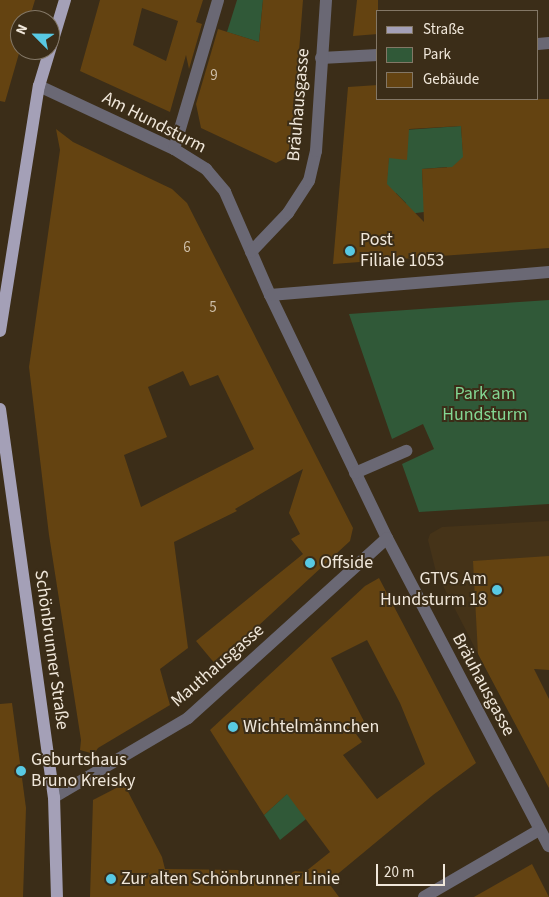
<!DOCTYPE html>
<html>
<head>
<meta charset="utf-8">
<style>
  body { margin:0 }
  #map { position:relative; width:549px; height:897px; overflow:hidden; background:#3b2d18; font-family:"Source Sans 3",sans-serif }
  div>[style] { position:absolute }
  .built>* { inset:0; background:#453318 }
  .green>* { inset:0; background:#305938 }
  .building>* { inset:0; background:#644311 }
  .minor>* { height:12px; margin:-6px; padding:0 6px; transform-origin:6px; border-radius:6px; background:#6a6874 }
  .major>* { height:12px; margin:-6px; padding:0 6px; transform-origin:6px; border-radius:6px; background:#a4a0b7 }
  .dots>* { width:14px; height:14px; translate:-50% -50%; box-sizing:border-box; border:2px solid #3b2d18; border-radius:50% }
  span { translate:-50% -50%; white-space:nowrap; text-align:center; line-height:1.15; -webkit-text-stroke:4px #3b2d18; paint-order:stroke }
  .number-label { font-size:15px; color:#cdbea8 }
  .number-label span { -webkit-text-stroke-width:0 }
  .street-label { font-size:18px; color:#f0e7da }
  .poi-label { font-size:18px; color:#f0e7da }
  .left { translate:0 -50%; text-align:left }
  .right { translate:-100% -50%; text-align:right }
  .park-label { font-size:18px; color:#83d793 }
  .legend { position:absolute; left:376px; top:10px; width:162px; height:90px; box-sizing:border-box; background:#3b2d18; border:1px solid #837766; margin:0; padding:6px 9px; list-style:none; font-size:15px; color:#f0e7da }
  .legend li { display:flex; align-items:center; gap:10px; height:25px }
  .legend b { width:25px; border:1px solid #837766 }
  .north { position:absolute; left:10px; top:10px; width:50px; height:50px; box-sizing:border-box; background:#3b2d18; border:1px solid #837766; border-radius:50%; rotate:293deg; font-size:14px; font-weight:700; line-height:20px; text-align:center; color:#f0e7da }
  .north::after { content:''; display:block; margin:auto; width:18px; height:22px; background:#58c9e3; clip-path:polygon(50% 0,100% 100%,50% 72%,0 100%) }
  .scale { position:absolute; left:376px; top:864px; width:69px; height:22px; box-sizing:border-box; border:2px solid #f0e7da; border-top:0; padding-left:6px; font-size:15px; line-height:18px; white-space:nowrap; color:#f0e7da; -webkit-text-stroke:4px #3b2d18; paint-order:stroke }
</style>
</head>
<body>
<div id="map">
  <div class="built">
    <i style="clip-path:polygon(549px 521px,549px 649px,478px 654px,436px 572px,428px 540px,430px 534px,442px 527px)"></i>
  </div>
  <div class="green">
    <i style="clip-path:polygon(237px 0,263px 0,259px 42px,227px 32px)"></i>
    <i style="clip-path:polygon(evenodd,461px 126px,466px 190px,424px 212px,400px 215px,406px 203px,396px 193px,385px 199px,391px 131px,461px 126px,447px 167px,447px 188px,423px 189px,422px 169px,447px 167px)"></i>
    <i style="clip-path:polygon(549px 300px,549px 504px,419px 512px,402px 464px,434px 449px,423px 424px,392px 439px,349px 314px)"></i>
    <i style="clip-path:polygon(316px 767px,337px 794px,280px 840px,264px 815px)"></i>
  </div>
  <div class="building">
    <i style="clip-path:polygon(0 0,35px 0,29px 20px,20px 20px,20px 50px,5px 102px,0 101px)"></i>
    <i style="clip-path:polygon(evenodd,100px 0,203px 0,196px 22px,202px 24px,189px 69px,186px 55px,170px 112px,80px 71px,100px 0,142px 8px,178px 21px,166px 61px,133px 45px,142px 8px)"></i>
    <i style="clip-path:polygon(263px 0,303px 0,291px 155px,276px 163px,201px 128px,196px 104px,218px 29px,259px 42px)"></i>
    <i style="clip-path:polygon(357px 0,378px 0,378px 34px,353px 36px)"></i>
    <i style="clip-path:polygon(evenodd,378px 85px,378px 99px,549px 99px,549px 248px,333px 264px,348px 87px,378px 85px,461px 126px,463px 157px,452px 167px,422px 169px,424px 222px,387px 184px,389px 158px,407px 160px,409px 129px,461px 126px)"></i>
    <i style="clip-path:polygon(evenodd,56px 129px,73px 142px,172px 189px,187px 203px,353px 528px,350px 541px,216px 665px,196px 641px,303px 554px,291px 539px,300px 534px,289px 513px,303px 469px,235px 509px,237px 511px,174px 542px,188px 648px,160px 669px,170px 705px,98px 748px,94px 754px,80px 750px,81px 740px,49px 535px,29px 367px,60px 150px,56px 129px,183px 371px,190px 386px,218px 375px,254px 449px,141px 507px,124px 455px,167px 437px,148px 387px,183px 371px)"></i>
    <i style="clip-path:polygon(549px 556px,549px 670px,534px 669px,549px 699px,549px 788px,478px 654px,473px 561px)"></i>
    <i style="clip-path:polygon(evenodd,379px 578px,476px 763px,433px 795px,328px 882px,339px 897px,90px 897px,93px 800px,124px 784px,162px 857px,165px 869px,243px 870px,244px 875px,288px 875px,295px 871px,305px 872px,330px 852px,287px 794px,264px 815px,210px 730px,365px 586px,379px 578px,367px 640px,400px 703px,425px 764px,377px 799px,343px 755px,362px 742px,356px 734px,367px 727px,331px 658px,367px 640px)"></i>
    <i style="clip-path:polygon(12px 703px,26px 808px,23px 897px,0 897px,0 704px)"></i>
    <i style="clip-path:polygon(532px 864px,549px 897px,474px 897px)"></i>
  </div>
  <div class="minor">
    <i style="left:538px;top:44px;width:11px;rotate:-5deg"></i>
    <i style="left:321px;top:58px;width:57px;rotate:-3deg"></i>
    <i style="left:39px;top:86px;width:149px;rotate:25deg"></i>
    <i style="left:174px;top:149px;width:38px;rotate:32deg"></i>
    <i style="left:206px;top:169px;width:30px;rotate:50deg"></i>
    <i style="left:225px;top:192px;width:112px;rotate:66.4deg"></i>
    <i style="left:270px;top:295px;width:270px;rotate:64.3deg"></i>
    <i style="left:387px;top:538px;width:348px;rotate:62.3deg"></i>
    <i style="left:174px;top:149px;width:155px;rotate:-73.5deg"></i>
    <i style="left:251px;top:252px;width:54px;rotate:-46.5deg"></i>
    <i style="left:288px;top:213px;width:38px;rotate:-57deg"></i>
    <i style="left:309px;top:181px;width:31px;rotate:-77deg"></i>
    <i style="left:316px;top:151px;width:151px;rotate:-86.2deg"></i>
    <i style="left:270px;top:295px;width:280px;rotate:-4.7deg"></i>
    <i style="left:355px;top:473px;width:56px;rotate:-23.3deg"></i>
    <i style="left:54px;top:797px;width:156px;rotate:-30.5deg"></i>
    <i style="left:188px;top:718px;width:268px;rotate:-42.1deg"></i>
    <i style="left:424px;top:897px;width:133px;rotate:-30.2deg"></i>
  </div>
  <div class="major">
    <i style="left:0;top:331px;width:248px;rotate:-81deg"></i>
    <i style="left:39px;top:86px;width:90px;rotate:-73.2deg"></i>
    <i style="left:0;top:409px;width:392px;rotate:82.1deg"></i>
    <i style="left:54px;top:797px;width:100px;rotate:88.3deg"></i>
  </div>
  <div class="dots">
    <i style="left:350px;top:251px;background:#58c9e3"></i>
    <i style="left:310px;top:563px;background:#58c9e3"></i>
    <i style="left:497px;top:590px;background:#58c9e3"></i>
    <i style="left:233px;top:727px;background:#58c9e3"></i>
    <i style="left:21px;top:771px;background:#58c9e3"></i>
    <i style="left:111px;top:879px;background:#58c9e3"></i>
  </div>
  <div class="number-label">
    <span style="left:214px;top:76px">9</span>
    <span style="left:187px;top:248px">6</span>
    <span style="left:213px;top:308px">5</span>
  </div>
  <div class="street-label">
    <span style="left:299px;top:105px;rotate:-85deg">Bräuhausgasse</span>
    <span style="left:154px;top:123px;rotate:27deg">Am Hundsturm</span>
    <span style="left:51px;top:650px;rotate:82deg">Schönbrunner Straße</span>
    <span style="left:218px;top:666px;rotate:-41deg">Mauthausgasse</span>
    <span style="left:483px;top:685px;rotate:62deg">Bräuhausgasse</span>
  </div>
  <div class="poi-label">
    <span class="left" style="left:360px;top:251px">Post<br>Filiale 1053</span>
    <span class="left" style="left:320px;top:563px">Offside</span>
    <span class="right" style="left:487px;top:590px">GTVS Am<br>Hundsturm 18</span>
    <span class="left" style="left:243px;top:727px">Wichtelmännchen</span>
    <span class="left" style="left:31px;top:771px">Geburtshaus<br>Bruno Kreisky</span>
    <span class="left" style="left:121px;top:879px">Zur alten Schönbrunner Linie</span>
  </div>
  <div class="park-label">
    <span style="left:485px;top:405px">Park am<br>Hundsturm</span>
  </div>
  <ul class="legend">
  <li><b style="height:6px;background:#a4a0b7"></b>Straße</li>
  <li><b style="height:14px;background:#305938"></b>Park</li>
  <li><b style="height:14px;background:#644311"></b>Gebäude</li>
  </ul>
  <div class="north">N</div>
  <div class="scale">20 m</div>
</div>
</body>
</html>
